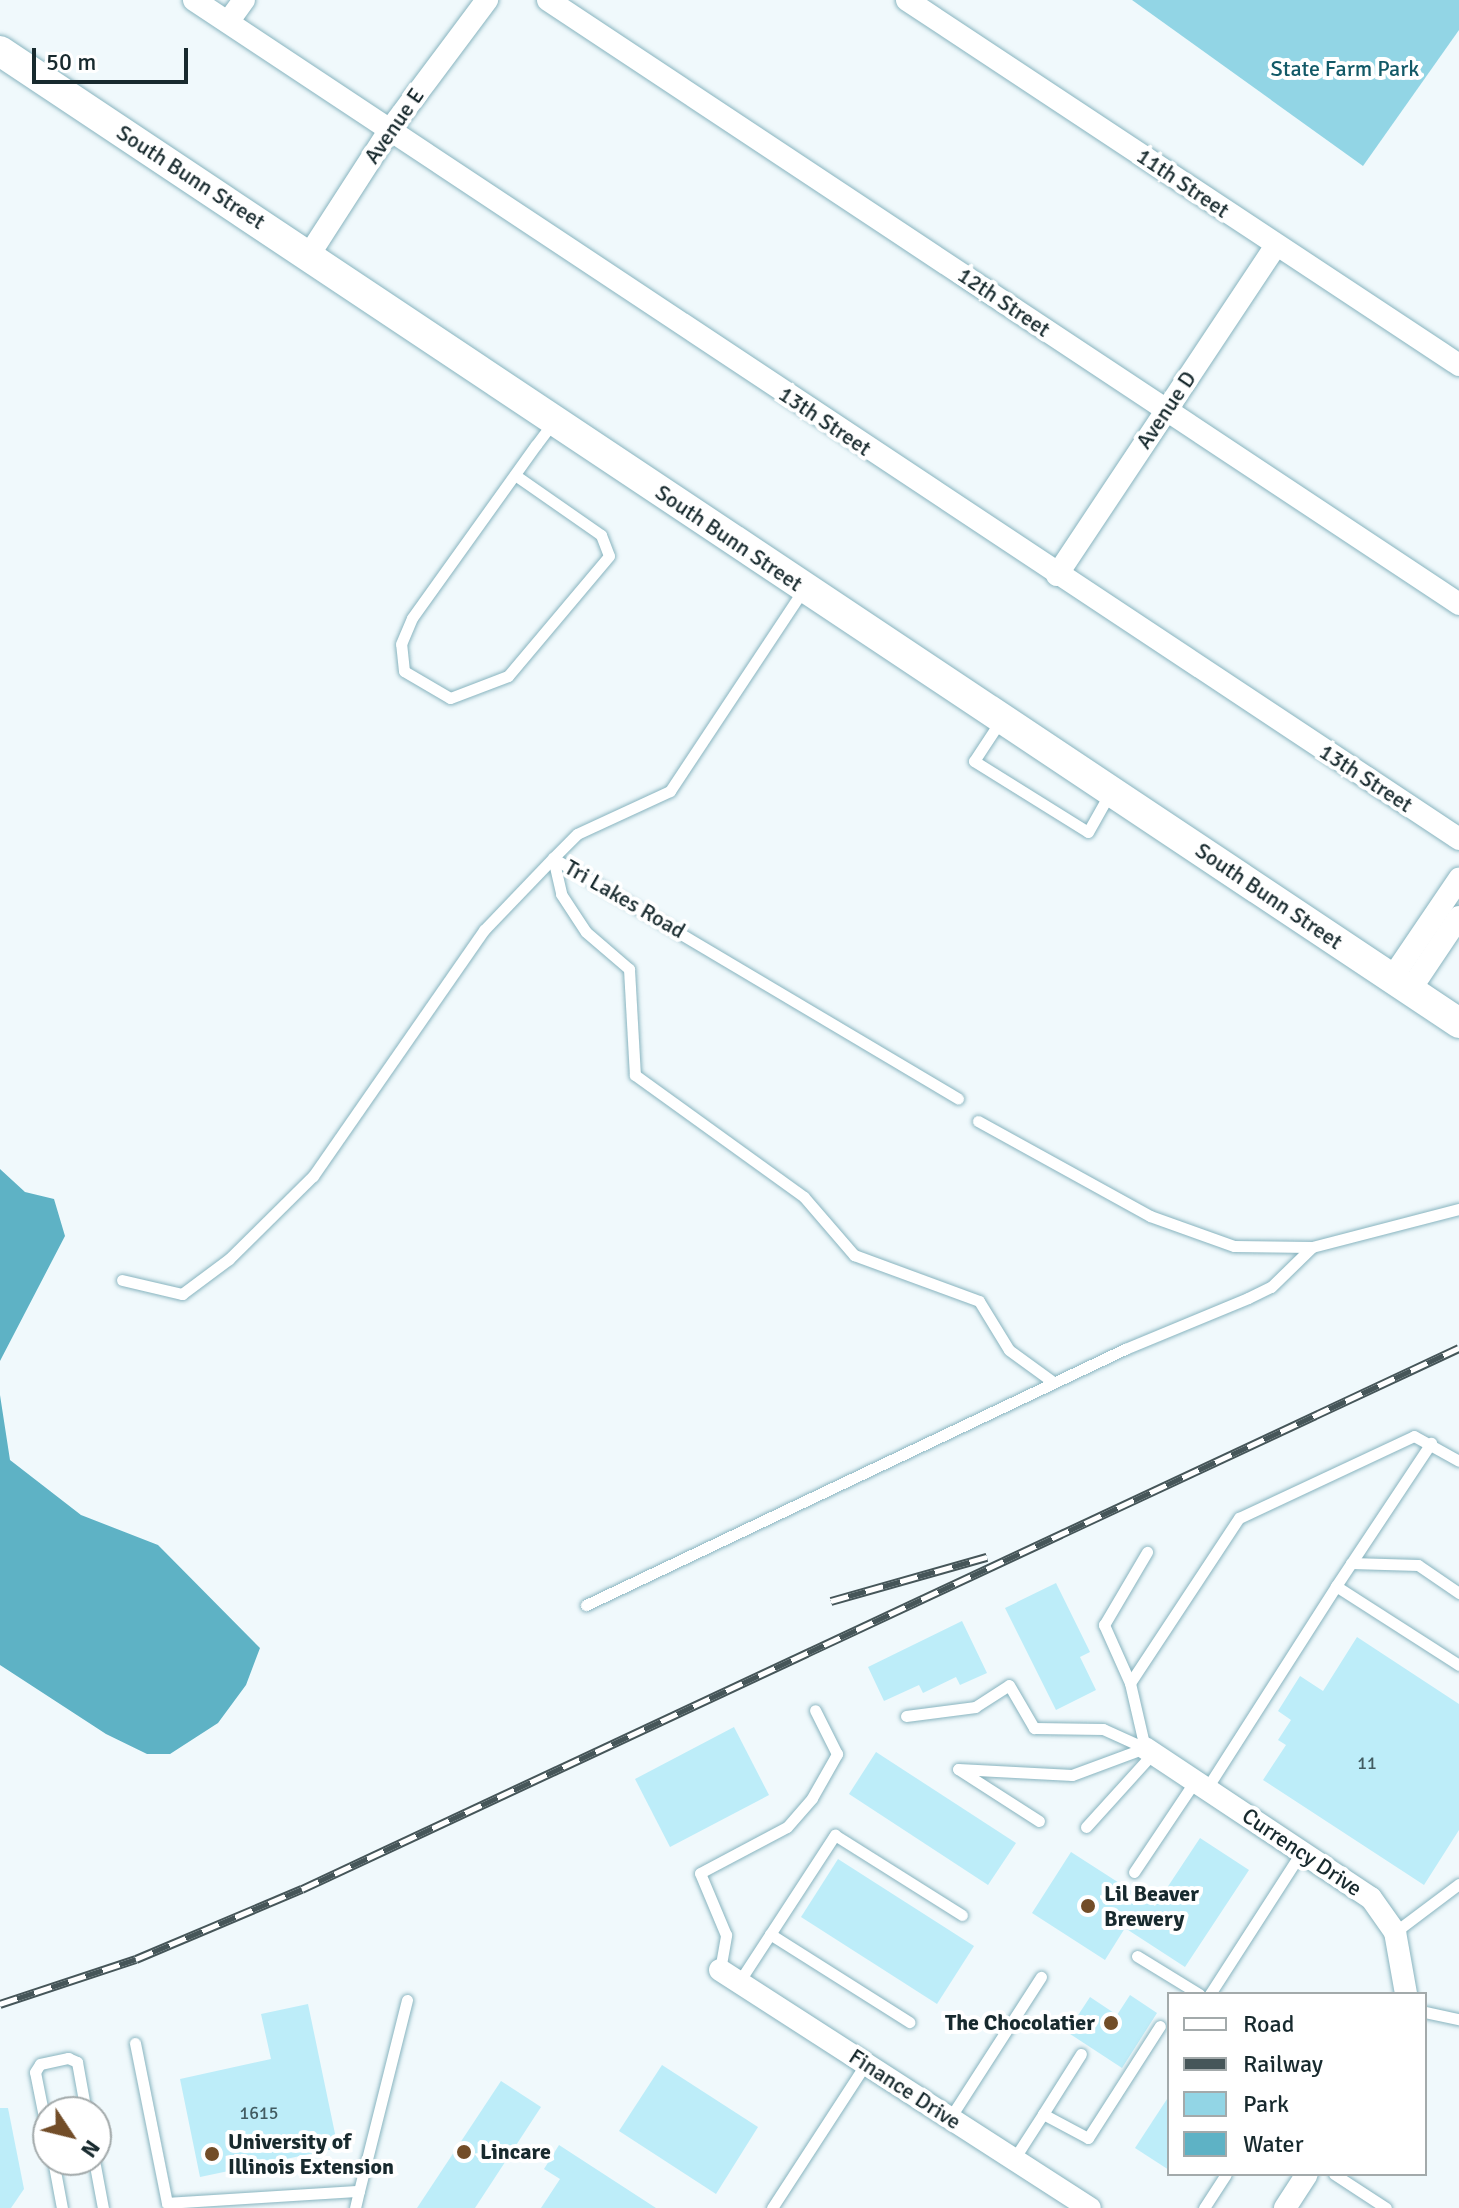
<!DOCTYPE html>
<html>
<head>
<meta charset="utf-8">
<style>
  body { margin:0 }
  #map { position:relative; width:1459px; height:2208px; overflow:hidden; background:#f0f9fc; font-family:Signika,sans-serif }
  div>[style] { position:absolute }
  .green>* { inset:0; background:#92d5e5 }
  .water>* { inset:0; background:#5eb2c5 }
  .building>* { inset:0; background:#bdedf9 }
  .roads { filter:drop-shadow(0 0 2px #88b4bf) drop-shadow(0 0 2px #88b4bf) }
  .lane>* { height:11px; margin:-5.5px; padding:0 5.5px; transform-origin:5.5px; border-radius:5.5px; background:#fff }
  .street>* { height:22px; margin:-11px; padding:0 11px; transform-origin:11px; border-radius:11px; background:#fff }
  .secondary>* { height:30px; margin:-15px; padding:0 15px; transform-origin:15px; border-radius:15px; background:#fff }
  .rail>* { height:9px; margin-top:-4.5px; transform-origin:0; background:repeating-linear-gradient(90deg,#fff 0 18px,#465659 0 36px); box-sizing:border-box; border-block:2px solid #465659 }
  .dots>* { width:22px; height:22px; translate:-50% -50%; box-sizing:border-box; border:4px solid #fff; border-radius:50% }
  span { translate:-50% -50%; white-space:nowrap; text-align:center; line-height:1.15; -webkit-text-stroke:8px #fff; paint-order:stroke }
  .number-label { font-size:18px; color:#415b61 }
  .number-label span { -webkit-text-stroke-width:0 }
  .park-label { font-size:22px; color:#125967 }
  .street-label { font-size:22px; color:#182a2e }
  .poi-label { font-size:22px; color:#182a2e; font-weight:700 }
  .left { translate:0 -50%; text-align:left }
  .right { translate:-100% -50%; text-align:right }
  .legend { position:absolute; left:1167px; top:1992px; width:260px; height:184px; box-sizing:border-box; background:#fff; border:2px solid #a3aaab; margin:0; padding:10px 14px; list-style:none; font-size:24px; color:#182a2e }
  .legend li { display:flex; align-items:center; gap:16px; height:40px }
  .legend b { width:40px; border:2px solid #a3aaab }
  .north { position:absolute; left:32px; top:2096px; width:80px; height:80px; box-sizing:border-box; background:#fff; border:2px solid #a3aaab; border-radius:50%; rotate:125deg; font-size:22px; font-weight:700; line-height:32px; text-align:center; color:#182a2e }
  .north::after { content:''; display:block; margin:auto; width:28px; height:36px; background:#724d28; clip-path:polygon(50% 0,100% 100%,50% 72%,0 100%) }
  .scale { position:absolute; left:32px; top:48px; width:156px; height:36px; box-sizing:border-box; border:4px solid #182a2e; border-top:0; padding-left:10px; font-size:24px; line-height:28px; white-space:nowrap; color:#182a2e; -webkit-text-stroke:6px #fff; paint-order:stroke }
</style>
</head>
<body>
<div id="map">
  <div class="green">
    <i style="clip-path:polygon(1132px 0,1459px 0,1459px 30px,1363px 166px)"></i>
  </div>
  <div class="water">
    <i style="clip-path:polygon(0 1169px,25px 1192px,54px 1199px,65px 1236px,0 1361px)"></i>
    <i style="clip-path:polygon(0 1395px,10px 1460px,81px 1515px,158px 1545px,260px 1648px,246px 1685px,218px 1723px,170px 1754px,147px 1754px,106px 1734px,0 1665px)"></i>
  </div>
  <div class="building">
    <i style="clip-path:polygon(1056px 1583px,1090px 1652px,1080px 1657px,1096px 1690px,1056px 1710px,1005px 1608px)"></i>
    <i style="clip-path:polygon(962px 1621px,987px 1673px,960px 1685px,956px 1677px,923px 1693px,919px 1685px,884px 1701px,868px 1667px)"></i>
    <i style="clip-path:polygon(1357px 1637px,1459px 1704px,1459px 1830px,1424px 1885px,1263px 1780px,1286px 1745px,1278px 1740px,1291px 1720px,1278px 1711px,1300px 1676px,1323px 1691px)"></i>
    <i style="clip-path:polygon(734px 1727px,769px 1795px,670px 1847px,635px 1779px)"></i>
    <i style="clip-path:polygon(876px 1752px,1016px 1843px,988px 1885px,849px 1794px)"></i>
    <i style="clip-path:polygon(1200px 1838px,1249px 1870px,1185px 1967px,1125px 1928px,1105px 1960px,1032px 1913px,1071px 1852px,1155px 1906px)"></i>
    <i style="clip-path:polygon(838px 1859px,974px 1946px,937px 2004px,801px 1917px)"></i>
    <i style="clip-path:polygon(1130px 1995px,1157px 2013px,1122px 2068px,1067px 2032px,1090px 1997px,1117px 2015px)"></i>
    <i style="clip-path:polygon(308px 2004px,338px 2148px,200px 2177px,180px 2079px,271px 2059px,261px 2014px)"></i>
    <i style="clip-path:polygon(662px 2065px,758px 2127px,716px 2194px,619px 2131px)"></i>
    <i style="clip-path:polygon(501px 2081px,541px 2107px,475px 2208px,417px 2208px)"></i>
    <i style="clip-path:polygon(1169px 2096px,1169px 2170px,1135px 2148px)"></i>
    <i style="clip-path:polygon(0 2108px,8px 2108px,24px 2189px,11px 2208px,0 2208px)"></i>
    <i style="clip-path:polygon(559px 2145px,656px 2208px,541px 2208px,560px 2179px,544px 2169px)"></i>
  </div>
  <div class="roads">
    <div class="lane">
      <i style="left:515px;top:475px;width:105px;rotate:34.9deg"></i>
      <i style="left:601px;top:535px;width:22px;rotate:69deg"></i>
      <i style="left:609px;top:556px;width:157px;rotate:130.1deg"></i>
      <i style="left:508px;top:676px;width:62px;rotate:159.2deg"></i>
      <i style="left:450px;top:698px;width:53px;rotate:-149.6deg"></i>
      <i style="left:404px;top:671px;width:27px;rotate:-96deg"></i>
      <i style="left:401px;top:644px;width:28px;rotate:-67deg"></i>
      <i style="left:412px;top:618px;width:213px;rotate:-54.4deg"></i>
      <i style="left:536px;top:445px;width:30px;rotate:-53deg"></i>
      <i style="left:803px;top:590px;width:241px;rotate:123.5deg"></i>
      <i style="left:670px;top:791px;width:102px;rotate:155.2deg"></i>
      <i style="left:577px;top:834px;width:34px;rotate:135deg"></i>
      <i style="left:553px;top:858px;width:37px;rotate:77deg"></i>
      <i style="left:561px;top:894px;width:45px;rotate:56.7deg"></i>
      <i style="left:586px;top:932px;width:57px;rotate:40.7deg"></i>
      <i style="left:629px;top:969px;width:106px;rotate:86.8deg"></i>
      <i style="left:635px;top:1075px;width:208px;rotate:35.8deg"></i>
      <i style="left:804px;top:1197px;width:77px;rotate:49.2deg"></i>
      <i style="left:854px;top:1255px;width:133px;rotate:20.2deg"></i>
      <i style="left:979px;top:1301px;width:57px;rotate:58.5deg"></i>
      <i style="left:1009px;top:1350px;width:54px;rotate:36deg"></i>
      <i style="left:1001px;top:720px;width:49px;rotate:123.4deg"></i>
      <i style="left:974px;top:761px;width:134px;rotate:31.9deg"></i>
      <i style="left:1088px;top:832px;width:47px;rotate:-60.7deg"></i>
      <i style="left:978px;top:1121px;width:196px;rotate:28.9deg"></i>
      <i style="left:1150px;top:1216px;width:89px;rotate:19.7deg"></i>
      <i style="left:1234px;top:1246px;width:78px;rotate:0.7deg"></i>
      <i style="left:1312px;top:1247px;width:152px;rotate:-14.5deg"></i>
      <i style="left:122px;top:1280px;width:62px;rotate:13.1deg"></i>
      <i style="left:182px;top:1294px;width:59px;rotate:-36.7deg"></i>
      <i style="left:229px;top:1259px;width:118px;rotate:-44.7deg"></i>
      <i style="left:313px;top:1176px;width:300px;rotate:-55.2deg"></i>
      <i style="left:484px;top:930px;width:100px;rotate:-46.2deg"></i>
      <i style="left:553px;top:858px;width:471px;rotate:30.7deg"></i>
      <i style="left:1351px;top:1563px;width:67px;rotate:1.7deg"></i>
      <i style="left:1418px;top:1565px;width:50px;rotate:34.3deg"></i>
      <i style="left:1336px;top:1586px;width:172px;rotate:-56.4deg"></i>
      <i style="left:586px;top:1605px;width:597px;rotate:-25.41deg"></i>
      <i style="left:1125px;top:1349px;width:133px;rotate:-22.5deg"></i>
      <i style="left:1248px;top:1298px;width:25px;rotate:-26deg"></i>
      <i style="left:1271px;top:1287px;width:57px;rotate:-44.3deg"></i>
      <i style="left:1130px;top:1683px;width:64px;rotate:-114.1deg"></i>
      <i style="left:1104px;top:1625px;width:85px;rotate:-59.5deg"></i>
      <i style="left:906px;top:1716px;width:70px;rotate:-7.4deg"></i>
      <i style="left:975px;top:1707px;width:40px;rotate:-32.9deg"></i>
      <i style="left:1009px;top:1685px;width:50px;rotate:59.8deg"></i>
      <i style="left:1034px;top:1728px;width:69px;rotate:0.8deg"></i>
      <i style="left:1103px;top:1729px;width:46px;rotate:24.3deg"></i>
      <i style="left:1145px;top:1748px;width:67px;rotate:-103deg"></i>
      <i style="left:1130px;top:1683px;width:198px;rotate:-56.6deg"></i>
      <i style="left:1239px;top:1518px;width:193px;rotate:-25.1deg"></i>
      <i style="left:1414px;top:1436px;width:51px;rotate:29.1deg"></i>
      <i style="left:1207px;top:1788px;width:240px;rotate:-57.4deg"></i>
      <i style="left:1336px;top:1586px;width:146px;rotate:32.7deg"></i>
      <i style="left:1039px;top:1821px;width:96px;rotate:-147.3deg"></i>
      <i style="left:958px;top:1769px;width:114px;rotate:3deg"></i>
      <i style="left:1072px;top:1775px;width:78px;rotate:-20.3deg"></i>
      <i style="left:1086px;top:1827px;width:100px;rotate:-47.8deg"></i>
      <i style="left:1134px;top:1872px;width:110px;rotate:-56.2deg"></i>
      <i style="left:1395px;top:1932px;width:80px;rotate:-36.9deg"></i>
      <i style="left:770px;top:1934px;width:165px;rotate:32.3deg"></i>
      <i style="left:1137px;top:1956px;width:73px;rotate:31.5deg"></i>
      <i style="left:720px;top:1970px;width:36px;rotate:-80deg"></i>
      <i style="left:726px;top:1935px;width:67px;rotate:-112.8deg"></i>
      <i style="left:700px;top:1873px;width:98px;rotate:-27.9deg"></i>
      <i style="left:787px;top:1827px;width:38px;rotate:-49deg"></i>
      <i style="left:812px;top:1798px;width:51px;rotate:-60.4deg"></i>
      <i style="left:837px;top:1754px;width:49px;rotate:-116.6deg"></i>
      <i style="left:739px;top:1982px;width:176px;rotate:-56.9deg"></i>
      <i style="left:835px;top:1835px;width:150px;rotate:32.2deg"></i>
      <i style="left:1210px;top:1994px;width:170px;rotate:-57.2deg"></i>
      <i style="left:1425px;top:2012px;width:35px;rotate:12deg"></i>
      <i style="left:135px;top:2043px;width:163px;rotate:78.7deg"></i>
      <i style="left:167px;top:2203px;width:192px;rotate:-3.6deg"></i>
      <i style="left:359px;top:2191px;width:197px;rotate:-75.9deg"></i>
      <i style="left:1043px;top:2114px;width:71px;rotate:-57.7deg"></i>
      <i style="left:950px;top:2118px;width:168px;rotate:-57.2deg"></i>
      <i style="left:48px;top:2137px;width:66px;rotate:-101.3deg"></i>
      <i style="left:35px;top:2072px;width:9px;rotate:-58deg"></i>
      <i style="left:40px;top:2064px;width:29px;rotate:-12deg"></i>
      <i style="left:68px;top:2058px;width:10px;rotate:24deg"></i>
      <i style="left:77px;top:2062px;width:51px;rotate:79.8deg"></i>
      <i style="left:1014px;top:2159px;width:54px;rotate:-57.2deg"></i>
      <i style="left:1043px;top:2114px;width:51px;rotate:28.1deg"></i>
      <i style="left:1088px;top:2138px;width:133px;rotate:-57.3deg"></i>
      <i style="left:53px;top:2160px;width:49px;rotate:79.4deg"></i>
      <i style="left:94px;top:2160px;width:49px;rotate:79.4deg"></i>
      <i style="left:1334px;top:2174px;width:62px;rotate:33.2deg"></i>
      <i style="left:355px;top:2208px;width:17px;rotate:-77deg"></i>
      <i style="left:772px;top:2208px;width:173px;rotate:-57deg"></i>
      <i style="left:1204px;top:2208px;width:40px;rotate:-57.1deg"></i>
    </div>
    <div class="street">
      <i style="left:194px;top:0;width:1518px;rotate:33.55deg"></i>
      <i style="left:548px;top:0;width:1093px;rotate:33.54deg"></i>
      <i style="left:907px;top:0;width:662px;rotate:33.47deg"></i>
      <i style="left:228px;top:22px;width:27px;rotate:-54deg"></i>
      <i style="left:309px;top:255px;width:148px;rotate:-57.2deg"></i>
      <i style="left:389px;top:131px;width:164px;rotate:-53.2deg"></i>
      <i style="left:1057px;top:575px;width:395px;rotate:-56.4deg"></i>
      <i style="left:1392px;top:978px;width:120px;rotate:-55.9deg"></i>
      <i style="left:1410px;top:990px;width:88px;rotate:-56.1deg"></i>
      <i style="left:1145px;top:1748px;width:271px;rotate:33.6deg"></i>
      <i style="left:1371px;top:1898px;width:42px;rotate:54.8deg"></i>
      <i style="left:1395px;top:1932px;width:63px;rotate:79.9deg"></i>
      <i style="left:720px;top:1970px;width:440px;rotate:32.8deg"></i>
      <i style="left:1285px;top:2208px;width:40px;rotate:-57.1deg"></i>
    </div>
    <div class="secondary">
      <i style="left:0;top:51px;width:1753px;rotate:33.67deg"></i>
    </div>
  </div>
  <div class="rail">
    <i style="left:831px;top:1601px;width:162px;rotate:-15.8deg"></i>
    <i style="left:0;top:2004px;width:143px;rotate:-18.3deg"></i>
    <i style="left:136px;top:1959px;width:180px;rotate:-22.9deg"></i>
    <i style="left:302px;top:1889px;width:1277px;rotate:-25.06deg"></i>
  </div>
  <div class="dots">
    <i style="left:1088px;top:1906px;background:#724d28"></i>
    <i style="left:1111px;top:2023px;background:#724d28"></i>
    <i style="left:464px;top:2152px;background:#724d28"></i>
    <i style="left:212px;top:2154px;background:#724d28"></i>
  </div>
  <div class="number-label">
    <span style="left:1367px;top:1763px">11</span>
    <span style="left:259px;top:2113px">1615</span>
  </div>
  <div class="park-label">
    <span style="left:1345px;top:69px">State Farm Park</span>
  </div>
  <div class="street-label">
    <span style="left:394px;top:126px;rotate:-55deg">Avenue E</span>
    <span style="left:191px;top:177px;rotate:33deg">South Bunn Street</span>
    <span style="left:1183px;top:183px;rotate:34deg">11th Street</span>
    <span style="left:1004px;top:302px;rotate:34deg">12th Street</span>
    <span style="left:1166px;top:410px;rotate:-56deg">Avenue D</span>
    <span style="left:825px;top:421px;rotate:34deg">13th Street</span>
    <span style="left:729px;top:538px;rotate:34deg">South Bunn Street</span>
    <span style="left:1366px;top:778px;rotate:33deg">13th Street</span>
    <span style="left:1269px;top:896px;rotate:34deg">South Bunn Street</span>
    <span style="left:625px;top:899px;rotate:30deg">Tri Lakes Road</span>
    <span style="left:1302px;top:1852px;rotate:34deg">Currency Drive</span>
    <span style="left:905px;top:2089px;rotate:33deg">Finance Drive</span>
  </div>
  <div class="poi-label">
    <span class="left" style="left:1104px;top:1906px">Lil Beaver<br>Brewery</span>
    <span class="right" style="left:1095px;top:2023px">The Chocolatier</span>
    <span class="left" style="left:228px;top:2154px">University of<br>Illinois Extension</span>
    <span class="left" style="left:480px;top:2152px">Lincare</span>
  </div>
  <ul class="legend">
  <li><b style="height:10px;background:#fff"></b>Road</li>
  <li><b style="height:10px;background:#465659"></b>Railway</li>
  <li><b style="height:22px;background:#92d5e5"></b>Park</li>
  <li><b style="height:22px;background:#5eb2c5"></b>Water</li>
  </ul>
  <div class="north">N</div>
  <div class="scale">50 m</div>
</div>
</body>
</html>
